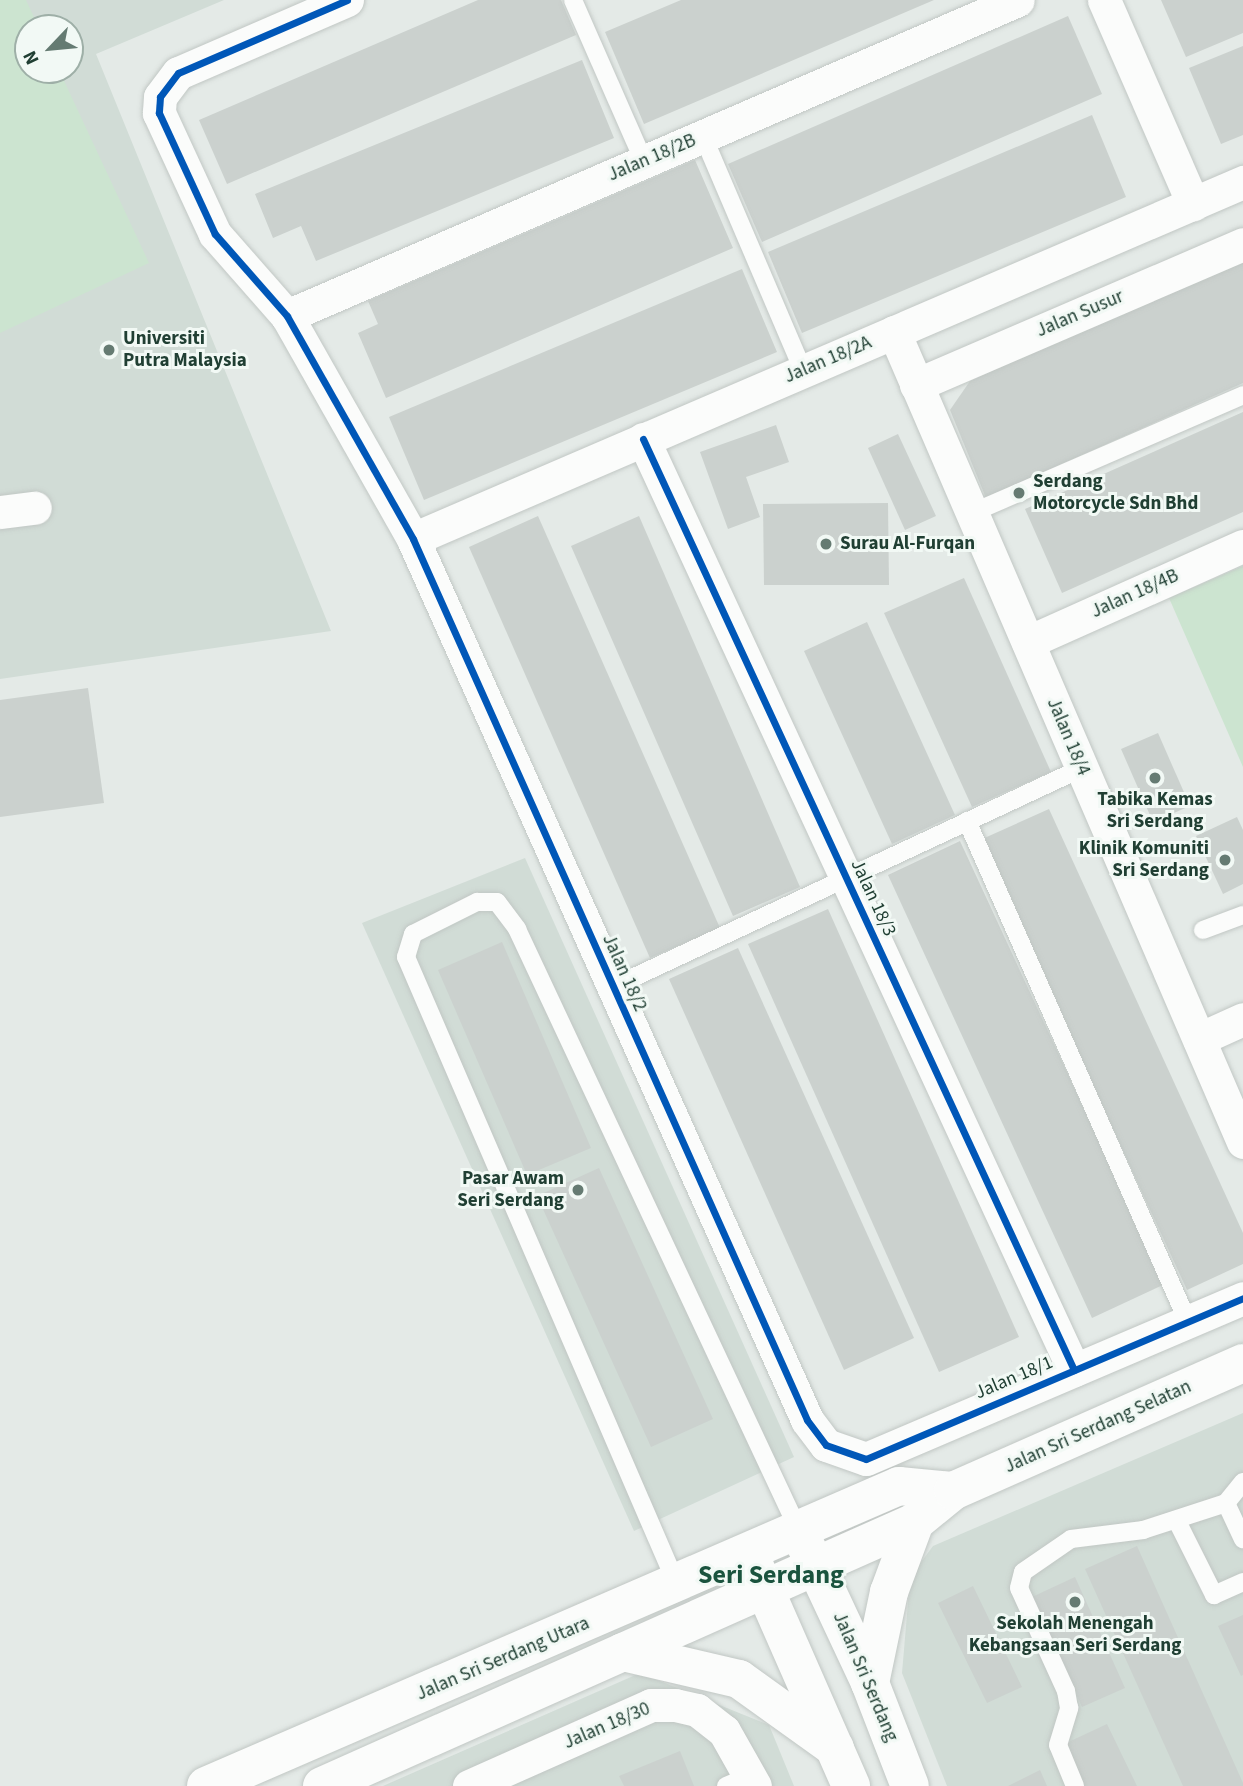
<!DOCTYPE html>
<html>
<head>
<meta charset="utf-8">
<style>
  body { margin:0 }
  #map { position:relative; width:1243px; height:1786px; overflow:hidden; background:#e4eae7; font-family:"Source Sans 3",sans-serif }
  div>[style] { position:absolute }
  .built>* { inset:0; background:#d1dcd6 }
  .green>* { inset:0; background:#cce4d0 }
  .building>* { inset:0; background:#cbd1ce }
  .roads { filter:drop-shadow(0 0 2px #c1c7c4) drop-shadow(0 0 2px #c1c7c4) }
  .lane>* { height:18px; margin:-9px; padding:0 9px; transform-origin:9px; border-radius:9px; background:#fbfcfb }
  .street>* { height:33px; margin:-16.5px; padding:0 16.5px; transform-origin:16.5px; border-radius:16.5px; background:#fbfcfb }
  .secondary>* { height:38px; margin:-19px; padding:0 19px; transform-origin:19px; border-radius:19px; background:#fbfcfb }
  .cycleway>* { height:7px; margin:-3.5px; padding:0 3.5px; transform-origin:3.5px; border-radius:3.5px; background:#0057b8 }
  .dots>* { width:19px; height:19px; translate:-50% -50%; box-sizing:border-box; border:4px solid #f2f9f5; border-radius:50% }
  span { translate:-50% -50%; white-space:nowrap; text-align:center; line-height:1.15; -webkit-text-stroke:6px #f2f9f5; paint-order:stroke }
  .street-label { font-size:19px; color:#203f33 }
  .poi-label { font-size:19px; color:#203f33; font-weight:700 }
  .left { translate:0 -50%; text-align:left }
  .right { translate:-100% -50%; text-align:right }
  .district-label { font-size:26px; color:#1a533e; font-weight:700 }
  .north { position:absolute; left:14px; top:14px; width:70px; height:70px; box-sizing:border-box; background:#f2f9f5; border:2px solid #9eafa7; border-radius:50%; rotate:244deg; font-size:19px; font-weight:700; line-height:28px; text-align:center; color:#203f33 }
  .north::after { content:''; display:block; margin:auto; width:24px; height:32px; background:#657b72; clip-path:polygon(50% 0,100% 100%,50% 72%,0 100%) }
</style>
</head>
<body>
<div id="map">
  <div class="built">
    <i style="clip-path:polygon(evenodd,0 0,224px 0,96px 54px,331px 631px,0 679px,0 0,28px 28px,70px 28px,70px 70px,28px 70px,28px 28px)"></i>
    <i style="clip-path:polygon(525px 858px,794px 1457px,634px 1531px,362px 923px)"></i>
    <i style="clip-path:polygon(1243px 1413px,1243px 1786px,947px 1786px,902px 1673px,909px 1591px,916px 1569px,933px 1546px)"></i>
    <i style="clip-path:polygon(640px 1673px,769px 1725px,794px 1786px,383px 1786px)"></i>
  </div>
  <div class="green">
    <i style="clip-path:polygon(0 0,26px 0,39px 28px,28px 28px,28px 70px,59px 70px,149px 263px,0 333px)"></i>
    <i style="clip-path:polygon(1243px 566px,1243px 767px,1169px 598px)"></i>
  </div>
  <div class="building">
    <i style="clip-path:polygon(478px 0,561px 0,576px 35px,227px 184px,199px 120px)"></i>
    <i style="clip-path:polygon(681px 0,934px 0,644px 124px,605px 32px)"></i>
    <i style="clip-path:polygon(1161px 0,1243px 0,1243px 33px,1186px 57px)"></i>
    <i style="clip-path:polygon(1068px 16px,1102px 94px,762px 242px,728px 164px)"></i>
    <i style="clip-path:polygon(1243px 46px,1243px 135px,1221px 144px,1189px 68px)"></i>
    <i style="clip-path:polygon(582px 60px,614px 138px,316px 261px,301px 226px,273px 238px,255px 194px)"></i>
    <i style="clip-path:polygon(1092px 115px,1126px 197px,802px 333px,768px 252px)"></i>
    <i style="clip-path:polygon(695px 160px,733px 248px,386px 398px,358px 333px,378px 324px,368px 301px)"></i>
    <i style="clip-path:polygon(1243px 257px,1243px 383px,986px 498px,950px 410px,970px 381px)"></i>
    <i style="clip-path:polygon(742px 269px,777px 352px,424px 500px,389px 417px)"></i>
    <i style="clip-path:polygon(1243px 412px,1243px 512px,1062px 593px,1025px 509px)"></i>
    <i style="clip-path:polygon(776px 425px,789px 462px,746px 477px,760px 517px,728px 529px,700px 452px)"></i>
    <i style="clip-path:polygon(898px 434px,936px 516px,905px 530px,868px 448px)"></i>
    <i style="clip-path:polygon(888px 503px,889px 585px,764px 585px,763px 504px)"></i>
    <i style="clip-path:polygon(538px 516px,720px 928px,650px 958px,469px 547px)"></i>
    <i style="clip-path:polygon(639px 516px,800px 887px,733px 916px,571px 546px)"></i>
    <i style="clip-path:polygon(964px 578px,1051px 772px,972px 807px,884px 613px)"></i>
    <i style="clip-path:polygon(867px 622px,955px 815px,892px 844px,804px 651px)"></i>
    <i style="clip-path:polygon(88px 688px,104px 803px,0 817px,0 700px)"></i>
    <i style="clip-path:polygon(1158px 733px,1190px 806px,1153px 822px,1121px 749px)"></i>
    <i style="clip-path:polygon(1049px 809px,1243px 1233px,1243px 1264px,1187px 1290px,980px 840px)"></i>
    <i style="clip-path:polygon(1237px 817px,1243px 830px,1243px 884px,1223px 894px,1196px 836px)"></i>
    <i style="clip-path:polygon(960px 841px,1165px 1284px,1092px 1318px,888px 875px)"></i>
    <i style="clip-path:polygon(828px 909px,1019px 1337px,939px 1372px,748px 944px)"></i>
    <i style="clip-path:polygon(502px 942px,591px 1148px,527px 1175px,438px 970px)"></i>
    <i style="clip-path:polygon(738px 948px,914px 1338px,844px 1370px,669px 979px)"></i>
    <i style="clip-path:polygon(599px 1168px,713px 1419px,651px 1447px,537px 1196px)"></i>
    <i style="clip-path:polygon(1137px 1546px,1243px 1783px,1243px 1786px,1183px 1786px,1085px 1569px)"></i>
    <i style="clip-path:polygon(1075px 1577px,1125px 1688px,1082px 1707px,1032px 1597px)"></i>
    <i style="clip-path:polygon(973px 1586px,1022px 1687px,987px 1703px,938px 1603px)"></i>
    <i style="clip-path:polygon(1243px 1615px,1243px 1675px,1241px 1676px,1218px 1626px)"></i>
    <i style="clip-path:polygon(1107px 1724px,1137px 1786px,1081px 1786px,1062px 1745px)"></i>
    <i style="clip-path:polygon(680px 1751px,694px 1786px,624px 1786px,619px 1776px)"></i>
    <i style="clip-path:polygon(1040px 1770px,1047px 1786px,1008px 1786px)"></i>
  </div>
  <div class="roads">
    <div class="lane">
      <i style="left:573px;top:0;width:177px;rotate:66.3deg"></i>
      <i style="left:703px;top:136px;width:255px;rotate:66.9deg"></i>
      <i style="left:972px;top:513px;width:296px;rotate:-23.5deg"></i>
      <i style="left:967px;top:821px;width:548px;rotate:66.2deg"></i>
      <i style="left:1203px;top:930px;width:43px;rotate:-20.6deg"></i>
      <i style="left:613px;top:987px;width:518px;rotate:-25.03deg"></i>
      <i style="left:1226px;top:1503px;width:40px;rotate:65deg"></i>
      <i style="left:1177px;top:1521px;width:83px;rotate:63.4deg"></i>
      <i style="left:1214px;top:1595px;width:32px;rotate:-24deg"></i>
      <i style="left:677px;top:1585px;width:684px;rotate:-113.34deg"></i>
      <i style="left:406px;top:957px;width:24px;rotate:-73deg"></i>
      <i style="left:413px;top:934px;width:72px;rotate:-26.6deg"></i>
      <i style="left:477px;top:902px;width:20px"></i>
      <i style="left:497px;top:902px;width:34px;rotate:53deg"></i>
      <i style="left:517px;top:929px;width:665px;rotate:64.9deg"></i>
      <i style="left:726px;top:1786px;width:26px;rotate:-23deg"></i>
      <i style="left:1075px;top:1786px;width:44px;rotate:-112.5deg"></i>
      <i style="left:1058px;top:1745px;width:39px;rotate:-73deg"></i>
      <i style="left:1069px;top:1708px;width:17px;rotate:-100deg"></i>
      <i style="left:1066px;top:1691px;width:113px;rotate:-114.5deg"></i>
      <i style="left:1019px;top:1588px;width:16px;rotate:-76deg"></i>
      <i style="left:1023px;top:1572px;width:58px;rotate:-34.5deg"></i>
      <i style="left:1071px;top:1539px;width:73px;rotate:-7.1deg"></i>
      <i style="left:1143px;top:1530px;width:87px;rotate:-18deg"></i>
      <i style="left:1226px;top:1503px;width:27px;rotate:-51deg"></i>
    </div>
    <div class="street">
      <i style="left:347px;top:0;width:184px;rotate:156.6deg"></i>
      <i style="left:178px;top:73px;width:30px;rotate:127deg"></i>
      <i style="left:160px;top:97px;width:16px;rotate:94deg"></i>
      <i style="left:159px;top:113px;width:133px;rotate:65.2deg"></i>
      <i style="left:215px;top:234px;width:109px;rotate:48.7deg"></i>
      <i style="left:287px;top:316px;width:256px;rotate:60.5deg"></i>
      <i style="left:413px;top:539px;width:965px;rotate:65.9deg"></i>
      <i style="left:807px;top:1420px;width:31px;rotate:53deg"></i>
      <i style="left:826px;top:1445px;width:42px;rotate:19.3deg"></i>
      <i style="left:866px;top:1459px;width:410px;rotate:-23.1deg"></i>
      <i style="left:1104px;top:0;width:223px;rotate:66.4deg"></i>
      <i style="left:287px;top:316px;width:796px;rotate:-23.38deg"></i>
      <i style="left:894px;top:332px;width:882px;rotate:66.69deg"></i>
      <i style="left:916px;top:385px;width:356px;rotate:-23.3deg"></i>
      <i style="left:643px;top:439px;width:1026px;rotate:65.16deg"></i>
      <i style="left:0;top:512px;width:35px;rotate:-7deg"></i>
      <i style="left:413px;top:539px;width:904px;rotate:-23.27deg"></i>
      <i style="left:1028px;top:642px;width:235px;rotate:-24.1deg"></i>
      <i style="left:1199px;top:1039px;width:48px;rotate:-24.4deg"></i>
      <i style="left:469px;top:1786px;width:199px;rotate:-24deg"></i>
      <i style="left:651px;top:1705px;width:24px"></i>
      <i style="left:675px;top:1705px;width:23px;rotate:13deg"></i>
      <i style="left:697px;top:1710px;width:34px;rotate:38deg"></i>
      <i style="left:724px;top:1731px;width:63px;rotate:60.6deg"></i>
    </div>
    <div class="secondary">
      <i style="left:805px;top:1544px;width:153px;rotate:64.9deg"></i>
      <i style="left:870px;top:1683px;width:110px;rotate:68.8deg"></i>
      <i style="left:755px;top:1567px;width:239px;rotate:66.3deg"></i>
      <i style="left:623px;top:1652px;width:119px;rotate:13.1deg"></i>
      <i style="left:739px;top:1679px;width:118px;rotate:35.7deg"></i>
      <i style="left:870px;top:1683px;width:93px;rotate:-78.2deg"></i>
      <i style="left:889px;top:1592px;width:75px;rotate:-69.6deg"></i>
      <i style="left:206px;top:1786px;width:755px;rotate:-23.41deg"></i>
      <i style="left:899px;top:1486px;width:54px;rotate:5.3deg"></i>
      <i style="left:322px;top:1786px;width:649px;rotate:-24deg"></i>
      <i style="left:915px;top:1522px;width:49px;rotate:-39.2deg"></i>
      <i style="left:953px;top:1491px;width:317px;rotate:-23.8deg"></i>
    </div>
  </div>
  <div class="cycleway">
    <i style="left:347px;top:0;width:184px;rotate:156.6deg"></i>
    <i style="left:178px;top:73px;width:30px;rotate:127deg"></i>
    <i style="left:160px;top:97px;width:16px;rotate:94deg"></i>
    <i style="left:159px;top:113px;width:133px;rotate:65.2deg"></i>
    <i style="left:215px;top:234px;width:109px;rotate:48.7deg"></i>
    <i style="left:287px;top:316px;width:256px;rotate:60.5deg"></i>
    <i style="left:413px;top:539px;width:965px;rotate:65.9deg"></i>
    <i style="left:807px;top:1420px;width:31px;rotate:53deg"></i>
    <i style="left:826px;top:1445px;width:42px;rotate:19.3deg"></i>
    <i style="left:866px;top:1459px;width:410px;rotate:-23.1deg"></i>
    <i style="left:643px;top:439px;width:1026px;rotate:65.16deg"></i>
  </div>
  <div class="dots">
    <i style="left:109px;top:350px;background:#657b72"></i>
    <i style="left:1019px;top:493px;background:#657b72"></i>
    <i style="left:826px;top:544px;background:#657b72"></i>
    <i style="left:1155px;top:778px;background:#657b72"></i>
    <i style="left:1225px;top:860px;background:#657b72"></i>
    <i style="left:578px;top:1190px;background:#657b72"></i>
    <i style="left:1075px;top:1602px;background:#657b72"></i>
  </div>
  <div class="street-label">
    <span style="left:652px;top:158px;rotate:-23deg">Jalan 18/2B</span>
    <span style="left:1080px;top:314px;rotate:-23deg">Jalan Susur</span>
    <span style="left:828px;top:360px;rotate:-23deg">Jalan 18/2A</span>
    <span style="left:1135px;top:594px;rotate:-24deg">Jalan 18/4B</span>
    <span style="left:1068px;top:737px;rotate:67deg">Jalan 18/4</span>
    <span style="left:873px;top:898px;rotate:65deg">Jalan 18/3</span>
    <span style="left:624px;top:973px;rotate:66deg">Jalan 18/2</span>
    <span style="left:1014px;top:1378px;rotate:-23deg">Jalan 18/1</span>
    <span style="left:1098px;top:1427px;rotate:-24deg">Jalan Sri Serdang Selatan</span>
    <span style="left:503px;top:1659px;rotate:-23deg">Jalan Sri Serdang Utara</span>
    <span style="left:865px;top:1677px;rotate:67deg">Jalan Sri Serdang</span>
    <span style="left:607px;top:1726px;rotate:-23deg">Jalan 18/30</span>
  </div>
  <div class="poi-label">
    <span class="left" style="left:123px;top:350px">Universiti<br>Putra Malaysia</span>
    <span class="left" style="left:1033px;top:493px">Serdang<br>Motorcycle Sdn Bhd</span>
    <span class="left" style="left:840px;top:544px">Surau Al-Furqan</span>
    <span style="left:1155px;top:811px">Tabika Kemas<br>Sri Serdang</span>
    <span class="right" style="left:1209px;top:860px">Klinik Komuniti<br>Sri Serdang</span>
    <span class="right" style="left:564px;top:1190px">Pasar Awam<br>Seri Serdang</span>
    <span style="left:1075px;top:1635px">Sekolah Menengah<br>Kebangsaan Seri Serdang</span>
  </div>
  <div class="district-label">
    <span style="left:771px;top:1575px">Seri Serdang</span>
  </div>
  <div class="north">N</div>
</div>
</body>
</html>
